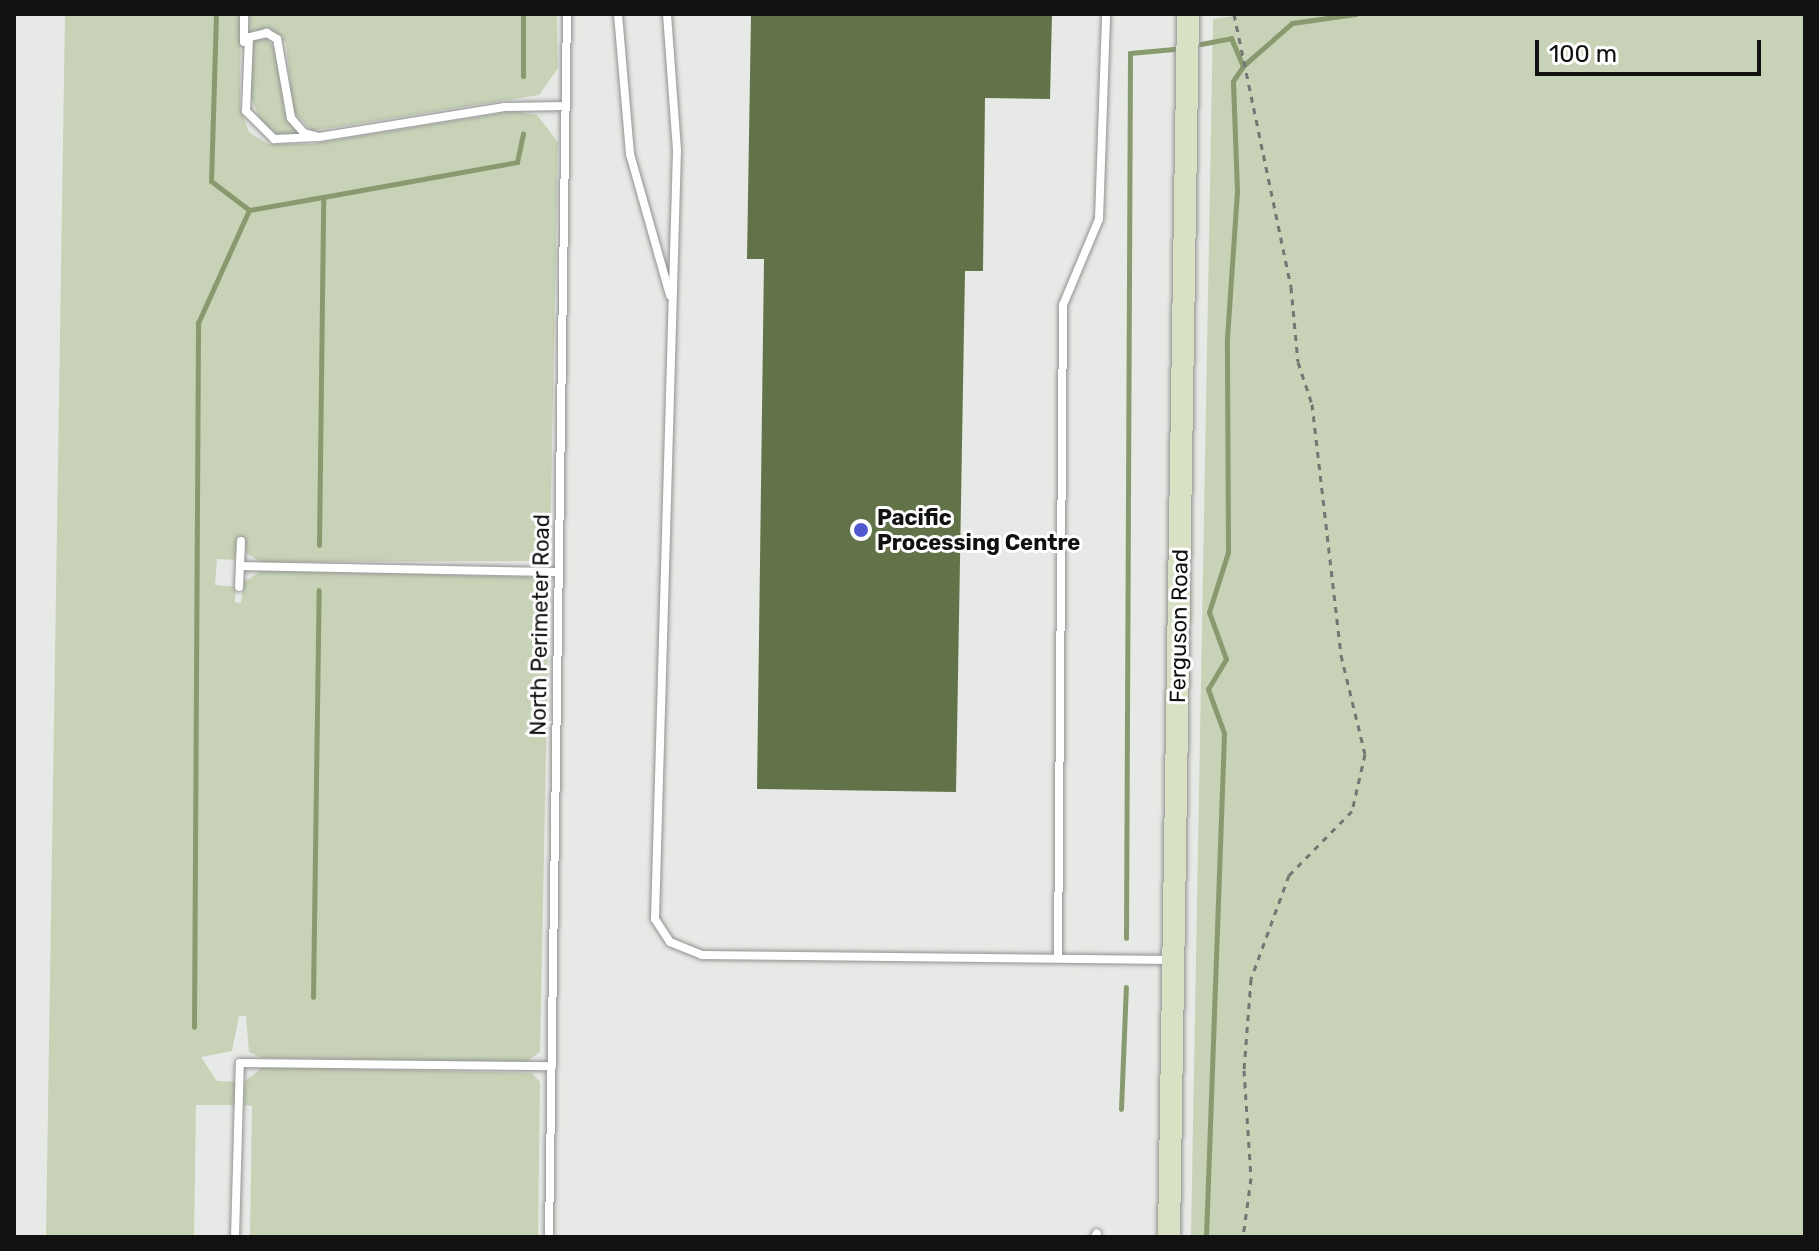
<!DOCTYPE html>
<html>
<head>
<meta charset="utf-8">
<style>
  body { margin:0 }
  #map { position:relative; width:1819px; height:1251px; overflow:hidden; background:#e7e9e6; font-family:Rubik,sans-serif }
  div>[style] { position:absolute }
  .green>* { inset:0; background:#c7d2b7 }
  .stream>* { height:5px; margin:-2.5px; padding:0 2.5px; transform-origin:2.5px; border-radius:2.5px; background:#899a6e }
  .building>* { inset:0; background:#637349 }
  .path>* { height:3px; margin-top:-1.5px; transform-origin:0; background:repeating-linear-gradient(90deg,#757674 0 6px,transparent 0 12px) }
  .roads { filter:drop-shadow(0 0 2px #90918e) drop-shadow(0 0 2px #90918e) }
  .lane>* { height:8px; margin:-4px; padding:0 4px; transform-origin:4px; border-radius:4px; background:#fff }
  .secondary>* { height:22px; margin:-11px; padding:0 11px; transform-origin:11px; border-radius:11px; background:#d8e1c4 }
  .dots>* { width:22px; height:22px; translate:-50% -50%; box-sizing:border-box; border:4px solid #fff; border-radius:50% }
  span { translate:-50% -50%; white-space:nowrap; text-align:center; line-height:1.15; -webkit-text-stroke:6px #fff; paint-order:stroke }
  .poi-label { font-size:22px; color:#111; font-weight:700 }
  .left { translate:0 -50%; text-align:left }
  .street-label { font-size:22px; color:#111 }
  .frame { position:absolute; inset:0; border:16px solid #111; pointer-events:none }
  .scale { position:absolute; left:1535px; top:40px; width:226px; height:36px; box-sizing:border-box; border:4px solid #111; border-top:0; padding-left:10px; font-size:24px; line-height:28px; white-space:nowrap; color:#111; -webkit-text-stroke:6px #fff; paint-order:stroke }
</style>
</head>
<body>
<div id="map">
  <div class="green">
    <i style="clip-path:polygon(65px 14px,241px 14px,240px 108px,249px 132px,268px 144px,312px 144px,515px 111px,537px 115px,558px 142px,550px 550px,543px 561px,261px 562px,246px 553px,245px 538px,237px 537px,235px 560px,217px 559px,215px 585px,236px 587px,235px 602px,241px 603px,244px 582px,261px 571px,530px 577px,542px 583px,549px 602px,540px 1052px,526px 1062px,263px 1058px,249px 1052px,246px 1016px,239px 1016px,232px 1051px,201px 1057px,217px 1081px,236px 1082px,235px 1105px,196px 1105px,194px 1237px,46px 1237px)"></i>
    <i style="clip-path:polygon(250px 14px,557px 14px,558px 68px,539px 95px,312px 131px,293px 111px,286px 43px,270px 28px,250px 31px)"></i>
    <i style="clip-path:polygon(1247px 14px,1805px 14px,1805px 1237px,1191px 1237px,1213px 19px)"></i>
    <i style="clip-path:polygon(267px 38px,279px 56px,284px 111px,300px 135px,278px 134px,262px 123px,250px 96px,252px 41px)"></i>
    <i style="clip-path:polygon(263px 1067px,532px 1073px,540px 1082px,538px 1237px,250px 1237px,252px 1106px,244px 1105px,245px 1081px)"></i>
  </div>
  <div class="stream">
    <i style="left:216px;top:14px;width:167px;rotate:91.7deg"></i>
    <i style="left:211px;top:181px;width:48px;rotate:37.3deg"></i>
    <i style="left:1201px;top:44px;width:31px;rotate:-11deg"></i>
    <i style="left:1231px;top:38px;width:30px;rotate:67deg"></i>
    <i style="left:1243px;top:66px;width:65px;rotate:-41.3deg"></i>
    <i style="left:1292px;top:23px;width:64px;rotate:-8.1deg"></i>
    <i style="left:523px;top:76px;width:62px;rotate:-90deg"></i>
    <i style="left:319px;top:545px;width:348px;rotate:-89.3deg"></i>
    <i style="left:323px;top:197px;width:197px;rotate:-10.2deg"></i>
    <i style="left:517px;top:162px;width:29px;rotate:-78deg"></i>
    <i style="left:1126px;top:938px;width:885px;rotate:-89.74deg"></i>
    <i style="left:1130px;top:53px;width:44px;rotate:-5.2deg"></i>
    <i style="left:313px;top:997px;width:407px;rotate:-89.2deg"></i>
    <i style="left:194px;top:1027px;width:704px;rotate:-89.67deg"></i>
    <i style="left:198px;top:323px;width:124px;rotate:-65.7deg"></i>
    <i style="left:249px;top:210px;width:75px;rotate:-10deg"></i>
    <i style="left:1121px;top:1109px;width:122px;rotate:-87.7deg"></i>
    <i style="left:1206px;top:1237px;width:504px;rotate:-87.95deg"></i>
    <i style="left:1224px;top:733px;width:47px;rotate:-110deg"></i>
    <i style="left:1208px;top:689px;width:35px;rotate:-59deg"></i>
    <i style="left:1226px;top:659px;width:50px;rotate:-109.9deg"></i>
    <i style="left:1209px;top:612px;width:63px;rotate:-72.4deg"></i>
    <i style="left:1228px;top:552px;width:214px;rotate:-90.3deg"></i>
    <i style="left:1227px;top:338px;width:147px;rotate:-86.1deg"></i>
    <i style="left:1237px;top:191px;width:110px;rotate:-92.1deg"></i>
    <i style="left:1233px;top:81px;width:18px;rotate:-56deg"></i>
  </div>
  <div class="building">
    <i style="clip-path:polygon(751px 14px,1052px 14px,1050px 99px,985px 98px,983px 271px,965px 271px,956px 792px,757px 789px,764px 259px,747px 259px)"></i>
  </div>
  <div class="path">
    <i style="left:1234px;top:14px;width:279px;rotate:78.2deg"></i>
    <i style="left:1291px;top:287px;width:75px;rotate:84.7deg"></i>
    <i style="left:1298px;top:362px;width:44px;rotate:71.6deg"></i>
    <i style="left:1312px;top:404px;width:253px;rotate:83.4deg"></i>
    <i style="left:1341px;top:655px;width:102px;rotate:76.4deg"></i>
    <i style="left:1365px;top:754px;width:58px;rotate:102.8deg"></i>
    <i style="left:1352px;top:811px;width:90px;rotate:134.5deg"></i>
    <i style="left:1289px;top:875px;width:111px;rotate:110.1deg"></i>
    <i style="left:1251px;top:979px;width:91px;rotate:94.4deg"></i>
    <i style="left:1244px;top:1070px;width:108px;rotate:86.3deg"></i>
    <i style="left:1251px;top:1178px;width:60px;rotate:97.7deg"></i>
  </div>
  <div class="roads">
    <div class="lane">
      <i style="left:618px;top:14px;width:141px;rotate:85.1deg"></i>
      <i style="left:630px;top:154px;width:147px;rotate:74.2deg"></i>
      <i style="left:667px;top:14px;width:136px;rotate:85.8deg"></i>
      <i style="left:677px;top:150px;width:769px;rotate:91.64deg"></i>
      <i style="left:655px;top:919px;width:27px;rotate:57deg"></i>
      <i style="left:670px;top:942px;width:35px;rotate:22deg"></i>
      <i style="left:702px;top:955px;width:471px;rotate:0.6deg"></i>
      <i style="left:244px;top:42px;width:28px;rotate:-90deg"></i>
      <i style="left:319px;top:137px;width:16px;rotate:-165deg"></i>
      <i style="left:304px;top:133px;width:20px;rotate:-131deg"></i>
      <i style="left:291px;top:118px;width:80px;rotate:-100deg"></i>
      <i style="left:277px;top:39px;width:12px;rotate:-149deg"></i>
      <i style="left:267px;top:33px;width:18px;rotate:167deg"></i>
      <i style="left:249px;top:37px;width:74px;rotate:92.3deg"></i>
      <i style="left:246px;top:111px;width:40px;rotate:45deg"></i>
      <i style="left:274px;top:139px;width:45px;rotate:-2.5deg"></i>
      <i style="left:319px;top:137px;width:188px;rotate:-9.2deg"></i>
      <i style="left:505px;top:107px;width:61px;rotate:-0.9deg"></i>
      <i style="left:240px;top:566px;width:319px;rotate:1.1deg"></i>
      <i style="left:239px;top:587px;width:46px;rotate:-87.5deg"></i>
      <i style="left:1058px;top:958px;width:653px;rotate:-89.56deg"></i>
      <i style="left:1063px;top:305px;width:93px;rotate:-67.3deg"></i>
      <i style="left:1099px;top:219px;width:205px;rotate:-88deg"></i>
      <i style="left:235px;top:1237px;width:174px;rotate:-88.4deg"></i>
      <i style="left:240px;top:1063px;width:312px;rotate:0.6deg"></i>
      <i style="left:549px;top:1237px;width:1223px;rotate:-89.16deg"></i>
      <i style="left:1095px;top:1237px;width:4px;rotate:-63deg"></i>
    </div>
    <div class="secondary">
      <i style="left:1169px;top:1237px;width:1223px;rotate:-89.11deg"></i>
    </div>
  </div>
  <div class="dots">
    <i style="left:861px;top:530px;background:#4f58ce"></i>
  </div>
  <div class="poi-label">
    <span class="left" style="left:877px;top:530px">Pacific<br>Processing Centre</span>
  </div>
  <div class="street-label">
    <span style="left:540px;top:625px;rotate:-89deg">North Perimeter Road</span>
    <span style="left:1179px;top:626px;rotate:-89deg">Ferguson Road</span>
  </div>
  <div class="frame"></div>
  <div class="scale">100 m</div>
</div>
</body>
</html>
